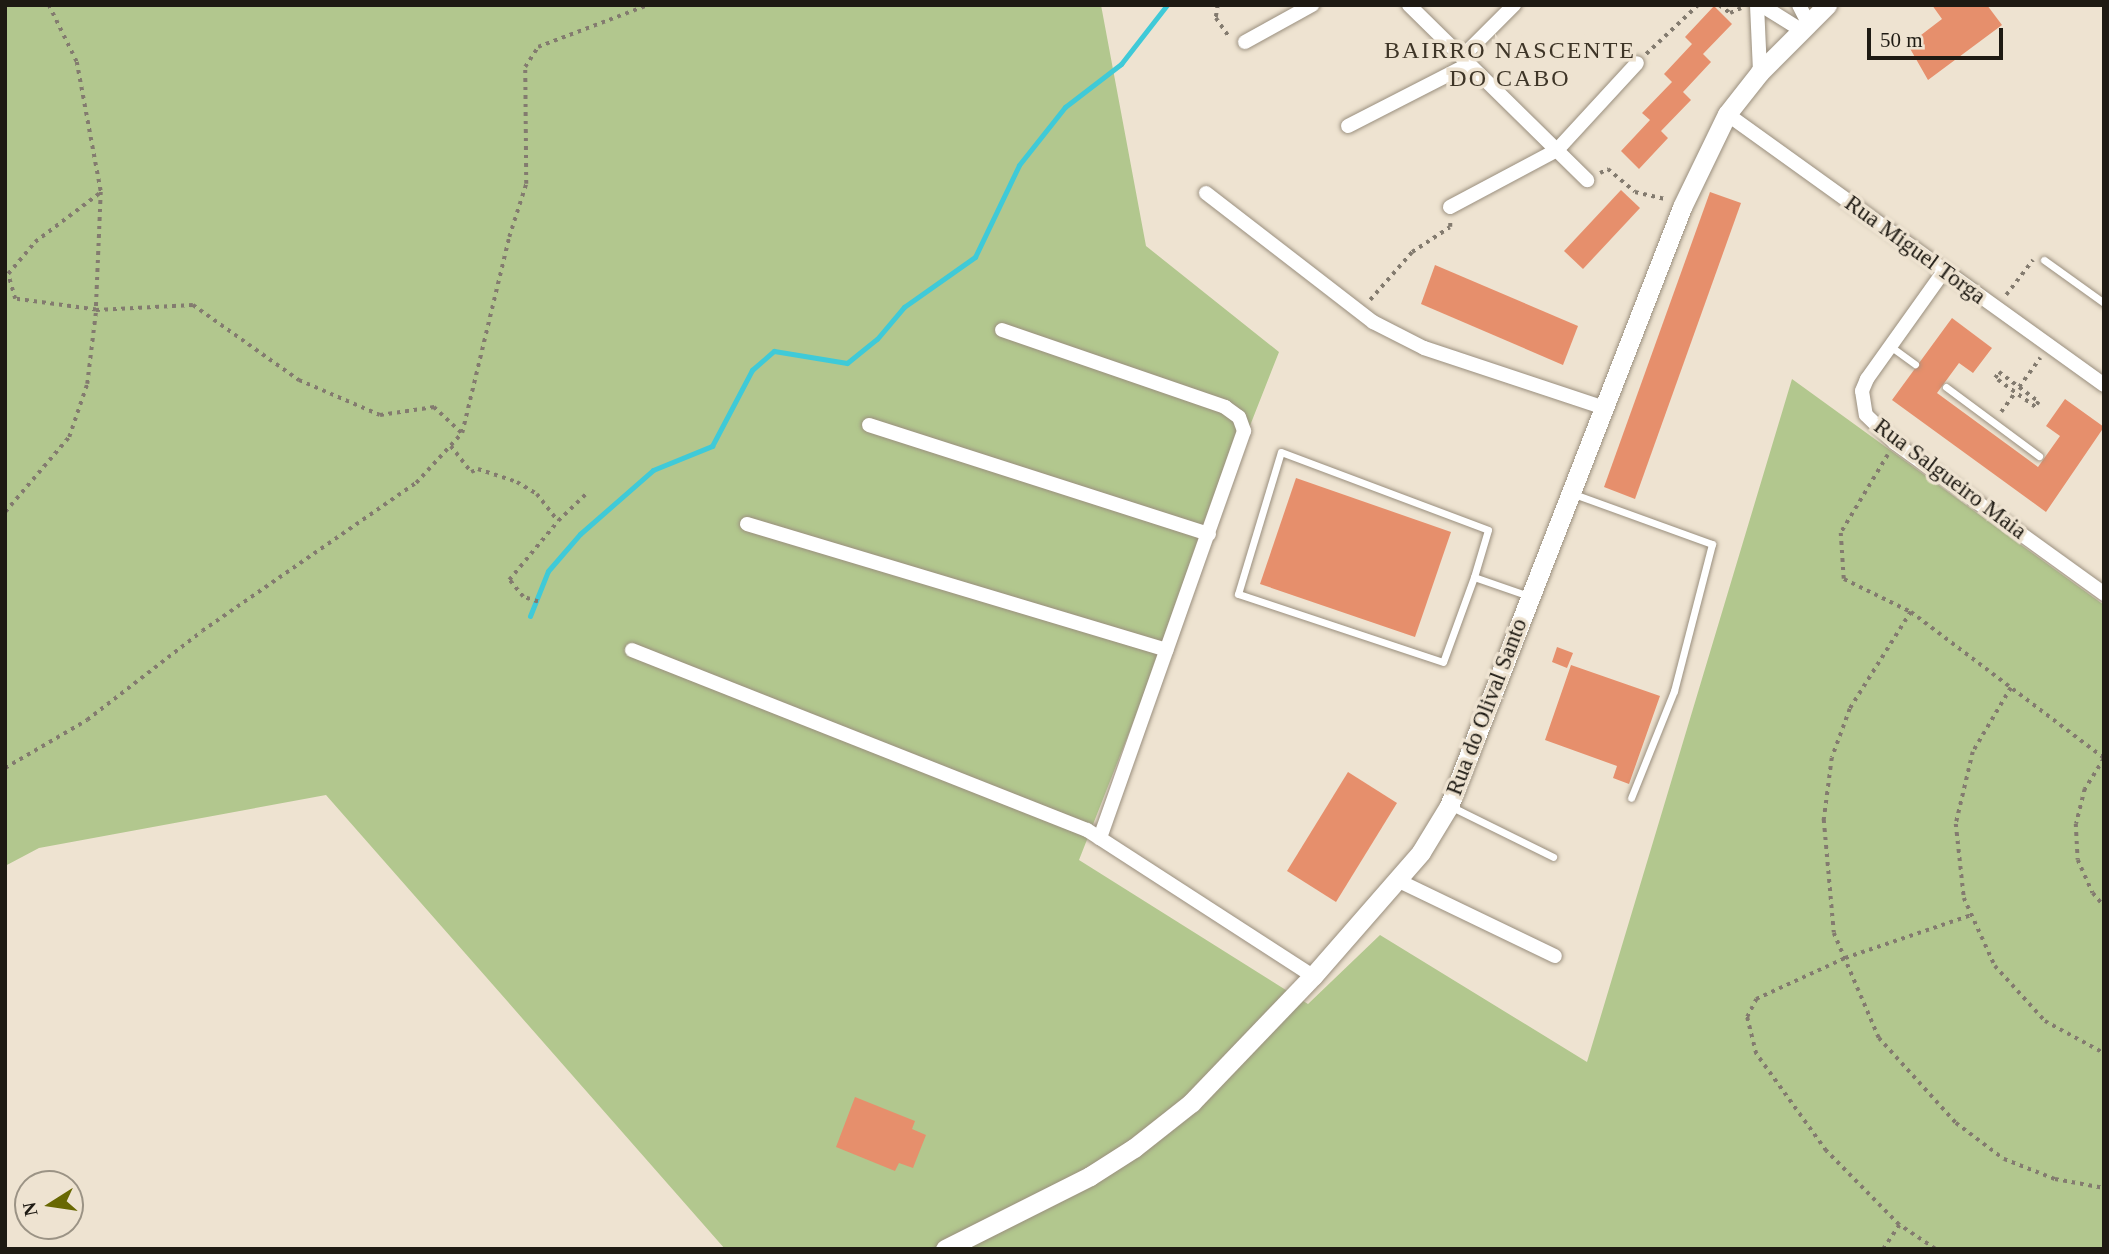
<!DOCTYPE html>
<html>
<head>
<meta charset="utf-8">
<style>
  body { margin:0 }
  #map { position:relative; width:2109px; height:1254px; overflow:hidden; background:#eee3d1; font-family:Georgia,serif }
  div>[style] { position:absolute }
  .green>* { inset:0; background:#b2c78e }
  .stream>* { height:5px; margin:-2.5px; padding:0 2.5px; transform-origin:2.5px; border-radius:2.5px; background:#3fcad8 }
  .building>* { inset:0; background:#e68f6c }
  .path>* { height:3.5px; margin-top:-1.75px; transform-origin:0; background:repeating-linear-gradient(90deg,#837b6f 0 3.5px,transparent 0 8.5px) }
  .roads { filter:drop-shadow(0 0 2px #9a8f7e) drop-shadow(0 0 2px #9a8f7e) }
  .service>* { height:7px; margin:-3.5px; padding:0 3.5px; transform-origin:3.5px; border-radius:3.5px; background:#fff }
  .minor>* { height:14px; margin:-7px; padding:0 7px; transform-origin:7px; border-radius:7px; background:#fff }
  .tertiary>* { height:19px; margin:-9.5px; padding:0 9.5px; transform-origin:9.5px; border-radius:9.5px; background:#fff }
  span { translate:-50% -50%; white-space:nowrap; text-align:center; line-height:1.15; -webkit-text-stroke:7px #eee3d1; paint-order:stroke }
  .street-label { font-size:23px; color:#1e1a13 }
  .neighbourhood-label { font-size:24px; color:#3e3527; letter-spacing:2px }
  .frame { position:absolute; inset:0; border:7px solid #1e1a13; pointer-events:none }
  .north { position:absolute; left:14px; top:1170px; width:70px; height:70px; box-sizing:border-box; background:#eee3d1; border:2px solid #9b9385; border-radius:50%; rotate:258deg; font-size:19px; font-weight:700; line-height:28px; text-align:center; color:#1e1a13 }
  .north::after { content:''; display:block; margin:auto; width:24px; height:32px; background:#686802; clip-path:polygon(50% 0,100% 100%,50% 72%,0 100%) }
  .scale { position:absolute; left:1867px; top:28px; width:136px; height:32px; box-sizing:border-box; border:4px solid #1e1a13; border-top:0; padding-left:9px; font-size:21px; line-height:24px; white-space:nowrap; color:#1e1a13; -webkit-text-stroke:5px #eee3d1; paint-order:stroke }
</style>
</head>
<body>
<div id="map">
  <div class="green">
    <i style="clip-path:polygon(5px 5px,1101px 5px,1146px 246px,1279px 352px,1079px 860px,1308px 1004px,1380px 935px,1587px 1062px,1792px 379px,2104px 605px,2104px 1249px,725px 1249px,326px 795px,39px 848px,5px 866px)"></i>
  </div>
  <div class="stream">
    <i style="left:530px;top:616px;width:48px;rotate:-68.2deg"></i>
    <i style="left:548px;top:571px;width:49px;rotate:-49.1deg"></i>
    <i style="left:580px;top:534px;width:97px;rotate:-41.2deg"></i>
    <i style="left:653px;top:470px;width:64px;rotate:-22.1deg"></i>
    <i style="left:712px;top:446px;width:86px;rotate:-62.2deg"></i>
    <i style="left:752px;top:370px;width:29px;rotate:-41deg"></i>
    <i style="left:774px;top:351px;width:74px;rotate:9.3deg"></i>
    <i style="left:847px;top:363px;width:38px;rotate:-39deg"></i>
    <i style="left:877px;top:339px;width:42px;rotate:-49.8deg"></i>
    <i style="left:904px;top:307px;width:87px;rotate:-35.2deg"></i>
    <i style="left:975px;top:257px;width:102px;rotate:-64.4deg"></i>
    <i style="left:1019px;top:165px;width:74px;rotate:-51.6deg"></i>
    <i style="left:1065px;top:107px;width:71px;rotate:-37.5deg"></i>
    <i style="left:1121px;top:64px;width:75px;rotate:-52.1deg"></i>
  </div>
  <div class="building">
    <i style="clip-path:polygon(1932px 5px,1987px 5px,2002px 25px,1928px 80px,1908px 45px,1942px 19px)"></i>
    <i style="clip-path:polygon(1714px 6px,1732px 24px,1703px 54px,1711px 62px,1683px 92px,1691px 100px,1661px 131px,1668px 138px,1639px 169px,1621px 151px,1650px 120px,1642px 113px,1672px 82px,1664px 74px,1692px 44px,1685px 37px)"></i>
    <i style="clip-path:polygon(1621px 190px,1640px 208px,1583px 269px,1564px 251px)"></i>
    <i style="clip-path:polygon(1710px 192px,1741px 203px,1635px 499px,1604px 487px)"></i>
    <i style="clip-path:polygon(1435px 265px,1578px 326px,1563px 365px,1421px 304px)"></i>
    <i style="clip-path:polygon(1952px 318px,1992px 348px,1973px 373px,1959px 363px,1937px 393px,2038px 467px,2060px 436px,2046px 426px,2065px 399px,2104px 427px,2046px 512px,1892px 400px)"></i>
    <i style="clip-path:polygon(1296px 478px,1451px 532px,1415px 637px,1260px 584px)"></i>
    <i style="clip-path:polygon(1557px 647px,1573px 653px,1567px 668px,1552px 662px)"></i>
    <i style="clip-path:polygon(1571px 665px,1660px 696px,1629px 784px,1613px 778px,1617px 766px,1545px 740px)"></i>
    <i style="clip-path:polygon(1348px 772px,1397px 803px,1336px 902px,1287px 871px)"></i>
    <i style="clip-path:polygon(855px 1097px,915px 1121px,912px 1129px,926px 1135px,913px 1168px,899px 1163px,895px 1171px,836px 1147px)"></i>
  </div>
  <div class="path">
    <i style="left:49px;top:5px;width:64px;rotate:63.8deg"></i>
    <i style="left:77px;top:62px;width:132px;rotate:79.5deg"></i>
    <i style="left:101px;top:192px;width:118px;rotate:92.4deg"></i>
    <i style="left:96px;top:310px;width:97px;rotate:-3deg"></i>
    <i style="left:193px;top:305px;width:130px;rotate:35.3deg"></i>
    <i style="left:299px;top:380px;width:88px;rotate:23.4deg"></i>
    <i style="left:380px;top:415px;width:55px;rotate:-8.4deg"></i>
    <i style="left:434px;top:407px;width:38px;rotate:43deg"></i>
    <i style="left:1218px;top:5px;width:13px;rotate:99deg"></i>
    <i style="left:1216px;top:18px;width:24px;rotate:55deg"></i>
    <i style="left:1719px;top:5px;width:14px;rotate:36deg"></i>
    <i style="left:1730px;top:13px;width:12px;rotate:-24deg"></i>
    <i style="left:1646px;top:54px;width:71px;rotate:-43.3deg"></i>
    <i style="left:1600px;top:173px;width:9px;rotate:-27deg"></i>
    <i style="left:1608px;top:169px;width:35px;rotate:40deg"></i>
    <i style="left:1635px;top:192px;width:31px;rotate:13deg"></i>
    <i style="left:2006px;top:295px;width:44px;rotate:-52.4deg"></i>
    <i style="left:1370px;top:300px;width:64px;rotate:-48.8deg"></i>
    <i style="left:1412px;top:252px;width:45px;rotate:-33.3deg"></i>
    <i style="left:1450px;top:227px;width:5px;rotate:-90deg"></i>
    <i style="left:1999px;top:372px;width:50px;rotate:36.9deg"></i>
    <i style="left:2039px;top:402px;width:6px;rotate:129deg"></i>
    <i style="left:2035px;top:407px;width:49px;rotate:-144.1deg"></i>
    <i style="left:1995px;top:378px;width:7px;rotate:-56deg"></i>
    <i style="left:2019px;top:387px;width:36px;rotate:-54deg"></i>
    <i style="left:2001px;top:412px;width:24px;rotate:-54deg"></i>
    <i style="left:451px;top:446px;width:33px;rotate:52deg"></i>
    <i style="left:471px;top:472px;width:8px;rotate:-23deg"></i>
    <i style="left:478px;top:469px;width:41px;rotate:18.4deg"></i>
    <i style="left:517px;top:482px;width:23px;rotate:31deg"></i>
    <i style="left:537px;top:494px;width:34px;rotate:52deg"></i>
    <i style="left:558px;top:521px;width:40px;rotate:-44deg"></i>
    <i style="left:1888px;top:455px;width:91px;rotate:121.1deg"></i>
    <i style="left:1841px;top:533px;width:46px;rotate:86.3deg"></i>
    <i style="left:1844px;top:579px;width:75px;rotate:26.2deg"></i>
    <i style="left:1911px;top:612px;width:242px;rotate:37.1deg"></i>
    <i style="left:5px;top:512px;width:99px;rotate:-49.5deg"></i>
    <i style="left:69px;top:437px;width:56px;rotate:-71.2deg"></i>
    <i style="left:87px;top:384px;width:75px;rotate:-83.1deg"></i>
    <i style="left:96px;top:310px;width:82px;rotate:-172.3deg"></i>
    <i style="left:15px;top:299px;width:26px;rotate:-106deg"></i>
    <i style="left:8px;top:274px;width:42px;rotate:-49.8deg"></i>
    <i style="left:35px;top:242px;width:83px;rotate:-37.1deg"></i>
    <i style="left:538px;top:602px;width:16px;rotate:-162deg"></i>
    <i style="left:523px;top:597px;width:22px;rotate:-129deg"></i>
    <i style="left:509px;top:580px;width:77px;rotate:-50.3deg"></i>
    <i style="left:1911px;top:612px;width:115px;rotate:122.2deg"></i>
    <i style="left:1850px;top:709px;width:52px;rotate:110.2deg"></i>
    <i style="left:1832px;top:758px;width:63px;rotate:97.4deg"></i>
    <i style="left:1824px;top:820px;width:113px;rotate:84.9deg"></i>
    <i style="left:1834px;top:933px;width:114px;rotate:66.8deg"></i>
    <i style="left:1879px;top:1038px;width:115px;rotate:47.8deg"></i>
    <i style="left:1956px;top:1123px;width:60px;rotate:36.9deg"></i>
    <i style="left:2004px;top:1159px;width:55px;rotate:21.4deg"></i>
    <i style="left:2055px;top:1179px;width:50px;rotate:10.4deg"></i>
    <i style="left:2011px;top:688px;width:74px;rotate:120.7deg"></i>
    <i style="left:1973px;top:752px;width:74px;rotate:103.3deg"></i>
    <i style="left:1956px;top:824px;width:74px;rotate:83.8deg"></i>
    <i style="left:1964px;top:898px;width:75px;rotate:65.5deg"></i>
    <i style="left:1995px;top:966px;width:74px;rotate:47.7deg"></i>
    <i style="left:2045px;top:1021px;width:67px;rotate:28.5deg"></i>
    <i style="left:2104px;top:759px;width:36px;rotate:122deg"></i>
    <i style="left:2085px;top:789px;width:36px;rotate:104deg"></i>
    <i style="left:2076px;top:824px;width:36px;rotate:87deg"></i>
    <i style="left:2078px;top:860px;width:36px;rotate:66deg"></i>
    <i style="left:2093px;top:893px;width:17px;rotate:50deg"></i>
    <i style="left:5px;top:768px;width:95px;rotate:-30.3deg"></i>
    <i style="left:87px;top:720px;width:145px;rotate:-37.7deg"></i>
    <i style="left:202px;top:631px;width:260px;rotate:-34.7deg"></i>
    <i style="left:416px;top:483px;width:68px;rotate:-47.4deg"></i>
    <i style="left:462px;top:433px;width:202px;rotate:-76.5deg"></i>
    <i style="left:509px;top:237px;width:56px;rotate:-72.2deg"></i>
    <i style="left:526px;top:184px;width:117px;rotate:-90.5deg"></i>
    <i style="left:525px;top:67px;width:24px;rotate:-57deg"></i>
    <i style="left:538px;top:47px;width:118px;rotate:-20.9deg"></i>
    <i style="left:1883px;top:1249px;width:29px;rotate:-56deg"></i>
    <i style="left:1935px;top:1249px;width:43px;rotate:-146.3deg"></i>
    <i style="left:1899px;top:1225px;width:104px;rotate:-134.6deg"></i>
    <i style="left:1826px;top:1151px;width:120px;rotate:-125.8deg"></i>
    <i style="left:1756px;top:1054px;width:38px;rotate:-104deg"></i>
    <i style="left:1747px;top:1017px;width:20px;rotate:-63deg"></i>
    <i style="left:1756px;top:999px;width:98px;rotate:-24.7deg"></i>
    <i style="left:1845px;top:958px;width:133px;rotate:-18.8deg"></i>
  </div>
  <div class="roads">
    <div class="service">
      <i style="left:2044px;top:260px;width:74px;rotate:35.6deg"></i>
      <i style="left:1890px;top:346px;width:31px;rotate:36deg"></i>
      <i style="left:1946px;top:387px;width:116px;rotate:36.6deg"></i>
      <i style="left:1571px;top:493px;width:150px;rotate:19.9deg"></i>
      <i style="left:1712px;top:544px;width:152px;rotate:104.5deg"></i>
      <i style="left:1674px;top:691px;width:115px;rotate:111.9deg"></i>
      <i style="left:1474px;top:577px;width:90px;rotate:110deg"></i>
      <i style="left:1443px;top:662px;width:216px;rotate:-161.6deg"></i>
      <i style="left:1238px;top:594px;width:148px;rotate:-73.2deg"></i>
      <i style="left:1281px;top:452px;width:221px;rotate:20.6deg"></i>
      <i style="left:1488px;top:530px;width:49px;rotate:106.6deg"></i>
      <i style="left:1474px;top:577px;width:58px;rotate:19.1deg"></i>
      <i style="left:1450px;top:806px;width:115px;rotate:26.3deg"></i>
    </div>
    <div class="minor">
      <i style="left:1409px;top:5px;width:250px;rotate:44.5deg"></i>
      <i style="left:1757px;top:5px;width:67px;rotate:87.4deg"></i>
      <i style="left:1761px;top:5px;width:47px;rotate:32deg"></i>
      <i style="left:1799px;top:5px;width:20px;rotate:63deg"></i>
      <i style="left:1245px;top:42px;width:77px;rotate:-28.9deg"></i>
      <i style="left:1462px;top:57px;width:74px;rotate:-45deg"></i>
      <i style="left:1727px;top:114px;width:464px;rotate:35.7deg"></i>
      <i style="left:1348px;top:126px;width:136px;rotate:-27.1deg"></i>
      <i style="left:1206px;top:193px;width:211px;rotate:37.7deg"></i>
      <i style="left:1373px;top:322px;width:57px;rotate:27deg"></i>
      <i style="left:1424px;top:348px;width:190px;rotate:18.4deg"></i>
      <i style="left:1450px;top:207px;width:121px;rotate:-28deg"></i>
      <i style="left:1557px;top:150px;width:118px;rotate:-47.4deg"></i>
      <i style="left:1944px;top:271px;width:133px;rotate:125.5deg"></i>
      <i style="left:1867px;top:379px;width:13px;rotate:113deg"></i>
      <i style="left:1862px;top:391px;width:24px;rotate:81deg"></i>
      <i style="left:1866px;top:415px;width:40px;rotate:44deg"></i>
      <i style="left:1895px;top:443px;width:258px;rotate:35.8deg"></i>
      <i style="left:1002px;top:330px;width:236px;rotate:19deg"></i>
      <i style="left:1225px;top:407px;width:17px;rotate:36deg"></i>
      <i style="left:1239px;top:417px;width:15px;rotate:70deg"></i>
      <i style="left:1244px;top:431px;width:432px;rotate:109.5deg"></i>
      <i style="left:869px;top:425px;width:357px;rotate:17.8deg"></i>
      <i style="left:747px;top:524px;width:438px;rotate:16.7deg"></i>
      <i style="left:632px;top:650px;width:489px;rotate:21.6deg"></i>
      <i style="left:1087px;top:830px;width:269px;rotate:32.9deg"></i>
      <i style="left:1399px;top:881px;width:173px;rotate:25.7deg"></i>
    </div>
    <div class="tertiary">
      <i style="left:945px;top:1249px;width:162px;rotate:-26.7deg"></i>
      <i style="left:1090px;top:1176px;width:52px;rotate:-32.5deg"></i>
      <i style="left:1134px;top:1148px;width:73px;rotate:-38.3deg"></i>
      <i style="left:1191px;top:1103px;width:176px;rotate:-46.2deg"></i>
      <i style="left:1313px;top:976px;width:164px;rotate:-48.9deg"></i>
      <i style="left:1421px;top:852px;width:54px;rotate:-58.7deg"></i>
      <i style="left:1449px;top:806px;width:643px;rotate:-68.74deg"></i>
      <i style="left:1682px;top:207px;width:103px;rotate:-64.2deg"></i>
      <i style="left:1727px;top:114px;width:53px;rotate:-51.8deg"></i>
      <i style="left:1760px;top:72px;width:95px;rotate:-45deg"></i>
    </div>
  </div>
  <div class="street-label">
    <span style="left:1915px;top:250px;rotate:36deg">Rua Miguel Torga</span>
    <span style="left:1950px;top:479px;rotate:37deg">Rua Salgueiro Maia</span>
    <span style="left:1487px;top:707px;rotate:-69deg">Rua do Olival Santo</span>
  </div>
  <div class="neighbourhood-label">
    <span style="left:1510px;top:65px">BAIRRO NASCENTE<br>DO CABO</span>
  </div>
  <div class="frame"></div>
  <div class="north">N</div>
  <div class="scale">50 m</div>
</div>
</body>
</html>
